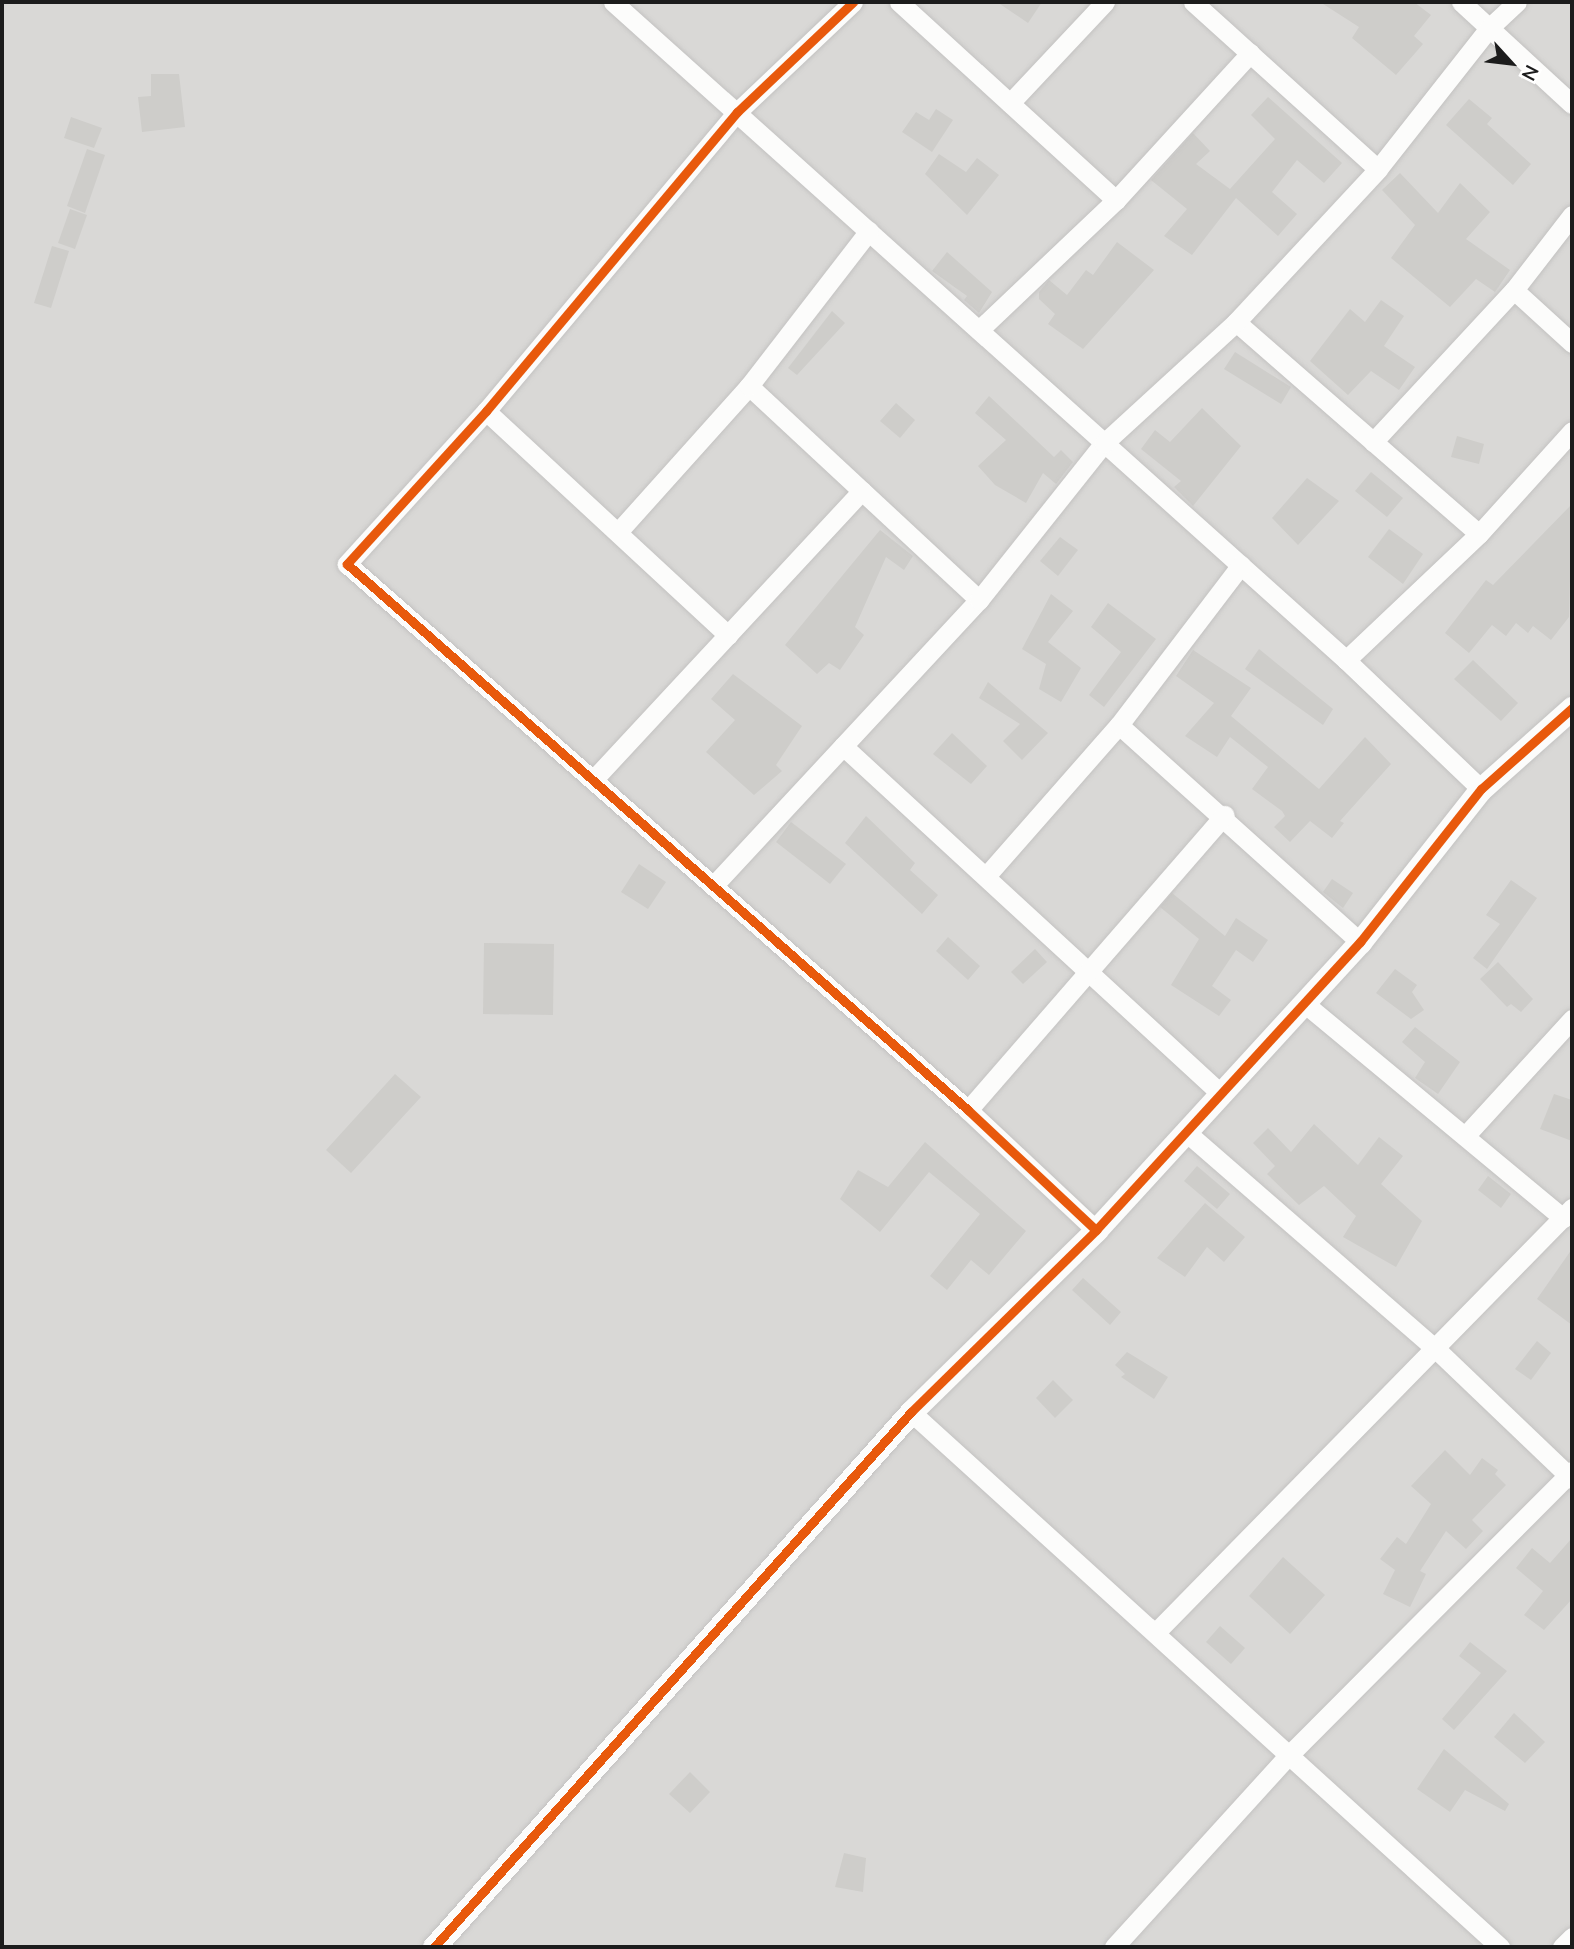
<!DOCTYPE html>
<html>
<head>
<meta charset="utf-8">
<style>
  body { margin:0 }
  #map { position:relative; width:1574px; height:1949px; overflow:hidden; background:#eae9e5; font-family:"Nunito Sans",sans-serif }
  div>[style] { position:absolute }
  .residential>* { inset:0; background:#d9d8d6 }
  .building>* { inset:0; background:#cecdca }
  .roads { filter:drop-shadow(0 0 2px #c3c2c1) drop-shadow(0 0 2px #c3c2c1) }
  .minor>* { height:19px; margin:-9.5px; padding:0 9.5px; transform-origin:9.5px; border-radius:9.5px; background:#fcfcfb }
  .tertiary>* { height:23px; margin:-11.5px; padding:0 11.5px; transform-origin:11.5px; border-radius:11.5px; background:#fcfcfb }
  .cycleway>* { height:9px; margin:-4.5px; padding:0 4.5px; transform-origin:4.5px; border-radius:4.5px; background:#e8590c }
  span { translate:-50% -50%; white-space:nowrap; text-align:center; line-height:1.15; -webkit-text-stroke:7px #fff; paint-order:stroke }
  .frame { position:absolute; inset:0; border:4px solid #1c1c1c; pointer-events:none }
  .north { position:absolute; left:1476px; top:28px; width:70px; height:70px; -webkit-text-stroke:5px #fff; paint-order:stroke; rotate:117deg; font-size:19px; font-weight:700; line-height:28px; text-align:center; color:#1c1c1c }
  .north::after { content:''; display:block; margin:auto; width:24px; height:32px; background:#1c1c1c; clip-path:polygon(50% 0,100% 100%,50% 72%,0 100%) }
</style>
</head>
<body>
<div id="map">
  <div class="residential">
    <i style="clip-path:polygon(2px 2px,1572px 2px,1572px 1947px,2px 1947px)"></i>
  </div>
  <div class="building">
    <i style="clip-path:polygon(997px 2px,1042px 2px,1028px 23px)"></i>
    <i style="clip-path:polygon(1320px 2px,1414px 2px,1431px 15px,1414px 36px,1423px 44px,1396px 75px,1352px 38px,1359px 27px)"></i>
    <i style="clip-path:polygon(151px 74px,179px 74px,185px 127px,142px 132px,138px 97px,151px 96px)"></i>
    <i style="clip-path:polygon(1268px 97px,1342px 163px,1324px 183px,1297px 160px,1272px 192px,1297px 214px,1278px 236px,1236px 198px,1192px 255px,1164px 236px,1187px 209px,1151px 180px,1193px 133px,1210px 151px,1196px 164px,1230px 189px,1275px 139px,1251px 115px)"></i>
    <i style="clip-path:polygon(1469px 99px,1492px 118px,1487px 124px,1531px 164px,1513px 185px,1446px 125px)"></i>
    <i style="clip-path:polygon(936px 109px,953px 120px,932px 152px,902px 132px,916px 112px,929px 120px)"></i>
    <i style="clip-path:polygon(71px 117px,102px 128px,94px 148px,64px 138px)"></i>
    <i style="clip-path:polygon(87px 149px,105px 155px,85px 213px,67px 206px)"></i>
    <i style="clip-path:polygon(939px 154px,966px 172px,977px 158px,999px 175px,967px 215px,925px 174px)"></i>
    <i style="clip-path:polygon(1400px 173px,1438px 213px,1460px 183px,1490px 212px,1466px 239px,1510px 270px,1495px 292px,1476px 279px,1450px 307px,1391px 258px,1415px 225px,1382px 190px)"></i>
    <i style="clip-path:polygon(70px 209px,87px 215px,75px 249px,58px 243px)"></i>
    <i style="clip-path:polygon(1117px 242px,1154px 270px,1083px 349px,1048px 324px,1055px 314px,1039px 299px,1039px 292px,1049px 280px,1067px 295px,1086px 270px,1093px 275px)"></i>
    <i style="clip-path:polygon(52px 246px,69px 251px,51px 308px,34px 303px)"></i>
    <i style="clip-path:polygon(947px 252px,992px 292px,979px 313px,964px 300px,967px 296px,932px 271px)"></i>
    <i style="clip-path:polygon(1381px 300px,1404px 316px,1384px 346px,1415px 367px,1399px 390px,1371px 371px,1348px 395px,1310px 361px,1350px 309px,1365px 322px)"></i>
    <i style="clip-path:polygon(832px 311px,845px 323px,797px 375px,788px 368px)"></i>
    <i style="clip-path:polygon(1235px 352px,1291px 387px,1281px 404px,1224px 369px)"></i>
    <i style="clip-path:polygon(989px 396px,1054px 457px,1061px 450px,1073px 462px,1056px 484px,1043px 473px,1026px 503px,995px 485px,978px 466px,1006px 440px,975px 413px)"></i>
    <i style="clip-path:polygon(896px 403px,915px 420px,900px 438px,880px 421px)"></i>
    <i style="clip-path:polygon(1202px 408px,1241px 446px,1193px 506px,1174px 487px,1181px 481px,1141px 449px,1155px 430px,1170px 442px)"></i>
    <i style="clip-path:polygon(1457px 436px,1484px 444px,1479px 464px,1451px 457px)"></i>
    <i style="clip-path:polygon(1371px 472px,1403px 498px,1387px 517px,1355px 491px)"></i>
    <i style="clip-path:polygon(1307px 478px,1339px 501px,1298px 545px,1272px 518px)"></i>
    <i style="clip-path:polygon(1572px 504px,1569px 617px,1551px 640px,1533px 626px,1528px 633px,1516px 623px,1506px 636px,1492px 625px,1469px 653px,1445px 633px,1486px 580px,1493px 585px)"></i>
    <i style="clip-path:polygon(1389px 529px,1423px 554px,1403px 584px,1368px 557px)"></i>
    <i style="clip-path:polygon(880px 530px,913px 556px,904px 570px,886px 557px,855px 627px,864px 635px,840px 670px,829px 663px,817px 674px,785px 645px)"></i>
    <i style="clip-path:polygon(1060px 537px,1078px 550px,1058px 576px,1040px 561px)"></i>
    <i style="clip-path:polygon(1051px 594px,1073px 611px,1048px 642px,1081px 668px,1061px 702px,1039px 689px,1046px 664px,1022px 649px)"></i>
    <i style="clip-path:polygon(1108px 603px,1156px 639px,1104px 707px,1089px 695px,1121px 652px,1091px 627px)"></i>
    <i style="clip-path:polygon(1259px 649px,1333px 709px,1323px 725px,1245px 669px)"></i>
    <i style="clip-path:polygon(1193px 650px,1251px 688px,1231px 716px,1319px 789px,1365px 737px,1391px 764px,1340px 821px,1344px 823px,1332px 838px,1310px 821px,1290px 842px,1274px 827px,1285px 816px,1282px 811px,1252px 789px,1268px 767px,1230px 737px,1217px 757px,1185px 736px,1214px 703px,1176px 676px)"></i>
    <i style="clip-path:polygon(1473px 660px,1518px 703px,1501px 721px,1454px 679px)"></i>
    <i style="clip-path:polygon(733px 674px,802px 726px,776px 765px,782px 771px,754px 795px,706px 752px,735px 720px,711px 699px)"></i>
    <i style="clip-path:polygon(988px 682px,1048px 733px,1022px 760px,1003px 741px,1020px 724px,979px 698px)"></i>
    <i style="clip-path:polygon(952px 733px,987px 766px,971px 784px,933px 754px)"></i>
    <i style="clip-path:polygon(866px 816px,915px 863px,910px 870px,938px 895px,922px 914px,845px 843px)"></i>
    <i style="clip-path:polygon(791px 822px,846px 864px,830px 884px,776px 842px)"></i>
    <i style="clip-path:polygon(639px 864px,666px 882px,648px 909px,621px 892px)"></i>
    <i style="clip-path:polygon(1332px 879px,1353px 893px,1343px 908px,1323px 892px)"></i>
    <i style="clip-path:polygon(1511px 880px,1537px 898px,1487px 969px,1473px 958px,1500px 924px,1486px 915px)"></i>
    <i style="clip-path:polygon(1172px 893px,1225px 936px,1236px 918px,1268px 940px,1253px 962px,1236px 950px,1212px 986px,1231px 1000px,1219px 1016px,1171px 985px,1199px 939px,1160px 907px)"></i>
    <i style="clip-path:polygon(948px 937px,980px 966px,968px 980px,936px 951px)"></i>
    <i style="clip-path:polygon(484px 943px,554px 944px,553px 1015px,483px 1014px)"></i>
    <i style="clip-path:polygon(1035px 949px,1047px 962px,1023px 984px,1011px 972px)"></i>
    <i style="clip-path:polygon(1498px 962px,1533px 999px,1521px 1012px,1511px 1004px,1507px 1007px,1480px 979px)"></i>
    <i style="clip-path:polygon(1395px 969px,1417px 985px,1412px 992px,1424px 1010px,1411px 1019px,1376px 993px)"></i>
    <i style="clip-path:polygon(1415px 1027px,1460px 1062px,1438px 1094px,1415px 1078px,1425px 1062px,1402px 1042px)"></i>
    <i style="clip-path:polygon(395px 1074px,421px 1097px,351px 1173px,326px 1150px)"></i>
    <i style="clip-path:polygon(1554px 1094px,1572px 1100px,1572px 1141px,1540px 1129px)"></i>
    <i style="clip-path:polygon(1314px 1124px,1358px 1165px,1379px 1137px,1403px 1156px,1381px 1184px,1422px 1221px,1396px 1267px,1343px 1237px,1356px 1216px,1324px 1186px,1299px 1205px,1267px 1174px,1275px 1166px,1253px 1143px,1268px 1128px,1291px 1152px)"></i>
    <i style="clip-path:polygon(925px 1142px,1026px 1231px,989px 1275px,971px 1260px,947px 1290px,930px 1276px,980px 1214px,929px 1172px,880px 1232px,840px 1199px,858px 1170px,888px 1187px)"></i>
    <i style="clip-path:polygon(1197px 1166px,1230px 1194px,1217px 1209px,1184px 1181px)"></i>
    <i style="clip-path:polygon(1488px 1176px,1511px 1194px,1501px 1208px,1478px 1190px)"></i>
    <i style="clip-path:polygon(1205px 1203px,1245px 1237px,1224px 1262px,1207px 1247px,1185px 1277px,1157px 1258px)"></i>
    <i style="clip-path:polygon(1572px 1249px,1572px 1325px,1537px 1299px)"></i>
    <i style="clip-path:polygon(1083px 1278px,1121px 1312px,1110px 1325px,1072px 1290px)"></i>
    <i style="clip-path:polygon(1537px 1341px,1551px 1353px,1531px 1380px,1515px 1369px)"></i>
    <i style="clip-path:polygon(1127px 1352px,1168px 1377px,1154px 1399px,1121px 1377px,1125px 1374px,1115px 1365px)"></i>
    <i style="clip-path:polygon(1053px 1380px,1073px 1400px,1055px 1418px,1036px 1398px)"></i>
    <i style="clip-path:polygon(1445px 1450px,1470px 1475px,1482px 1458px,1498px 1470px,1495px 1474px,1506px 1485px,1472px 1520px,1483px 1531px,1466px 1549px,1446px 1531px,1420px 1571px,1426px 1574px,1410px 1607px,1383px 1594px,1395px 1570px,1380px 1559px,1397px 1537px,1406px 1544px,1431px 1504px,1411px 1486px)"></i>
    <i style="clip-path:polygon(1572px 1538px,1572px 1599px,1544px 1630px,1524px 1615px,1543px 1591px,1516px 1568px,1532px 1548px,1550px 1563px)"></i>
    <i style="clip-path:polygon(1283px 1557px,1325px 1595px,1290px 1634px,1249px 1596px)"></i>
    <i style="clip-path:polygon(1220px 1626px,1245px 1648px,1231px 1664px,1206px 1642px)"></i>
    <i style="clip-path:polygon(1470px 1642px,1507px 1671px,1454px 1730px,1442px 1719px,1481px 1673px,1459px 1656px)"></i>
    <i style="clip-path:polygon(1514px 1713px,1545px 1742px,1525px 1763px,1494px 1737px)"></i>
    <i style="clip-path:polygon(1444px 1749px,1509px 1804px,1505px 1811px,1465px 1790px,1450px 1812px,1417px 1789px)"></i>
    <i style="clip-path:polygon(690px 1772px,710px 1792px,690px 1813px,669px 1794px)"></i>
    <i style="clip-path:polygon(844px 1853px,866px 1858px,863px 1892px,835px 1887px)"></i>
  </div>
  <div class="roads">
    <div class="minor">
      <i style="left:613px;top:2px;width:985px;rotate:41.91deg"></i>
      <i style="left:1346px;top:660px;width:187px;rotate:43.7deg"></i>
      <i style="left:853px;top:2px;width:160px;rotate:136.5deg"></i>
      <i style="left:737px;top:112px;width:390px;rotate:130deg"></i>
      <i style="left:486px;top:411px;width:207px;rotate:132.3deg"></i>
      <i style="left:347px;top:564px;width:827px;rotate:41.32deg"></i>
      <i style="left:968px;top:1110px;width:175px;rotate:43.2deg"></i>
      <i style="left:899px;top:2px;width:294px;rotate:42.4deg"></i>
      <i style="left:1193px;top:2px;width:249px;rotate:42.1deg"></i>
      <i style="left:1461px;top:2px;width:151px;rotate:42.6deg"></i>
      <i style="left:1010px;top:103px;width:139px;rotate:-46.8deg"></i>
      <i style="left:1514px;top:290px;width:79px;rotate:42.4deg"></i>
      <i style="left:1236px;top:322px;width:322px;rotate:41.1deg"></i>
      <i style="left:979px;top:330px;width:189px;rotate:-43.5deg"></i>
      <i style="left:1116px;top:200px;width:199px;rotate:-47.6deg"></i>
      <i style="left:749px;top:386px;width:314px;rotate:42.9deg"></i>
      <i style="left:486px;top:411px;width:330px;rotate:42.8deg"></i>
      <i style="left:1373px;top:442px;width:207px;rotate:-47.2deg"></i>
      <i style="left:1514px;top:290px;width:95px;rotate:-52.3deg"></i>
      <i style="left:618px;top:532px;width:196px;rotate:-48.1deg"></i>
      <i style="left:749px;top:386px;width:196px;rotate:-52.3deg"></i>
      <i style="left:1346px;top:660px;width:183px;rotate:-43.5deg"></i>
      <i style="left:1479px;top:534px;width:139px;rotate:-47.9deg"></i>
      <i style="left:1119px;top:725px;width:324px;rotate:42deg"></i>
      <i style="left:843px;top:746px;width:514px;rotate:42.63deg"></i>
      <i style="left:593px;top:780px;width:395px;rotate:-47.1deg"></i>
      <i style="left:987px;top:875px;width:200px;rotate:-48.7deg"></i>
      <i style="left:1119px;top:725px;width:201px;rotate:-52.7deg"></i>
      <i style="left:713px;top:886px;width:391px;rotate:-47.1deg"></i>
      <i style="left:979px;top:600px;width:201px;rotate:-51.5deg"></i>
      <i style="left:1104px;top:443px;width:179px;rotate:-42.5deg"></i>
      <i style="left:1236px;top:322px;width:209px;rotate:-47.1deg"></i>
      <i style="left:1378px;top:169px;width:179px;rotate:-51.8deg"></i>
      <i style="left:1489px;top:28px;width:38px;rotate:-43deg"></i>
      <i style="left:1304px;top:1003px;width:337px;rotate:39.7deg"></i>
      <i style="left:968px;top:1110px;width:391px;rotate:-49deg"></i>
      <i style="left:1186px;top:1132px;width:334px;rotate:41deg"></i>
      <i style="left:1438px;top:1351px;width:185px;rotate:43.7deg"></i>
      <i style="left:1466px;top:1135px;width:157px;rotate:-47.6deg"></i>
      <i style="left:911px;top:1412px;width:796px;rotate:42.25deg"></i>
      <i style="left:1157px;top:1631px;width:593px;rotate:-45.55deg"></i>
      <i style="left:1114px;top:1947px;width:256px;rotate:-47.7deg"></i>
      <i style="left:1286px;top:1758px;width:405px;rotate:-45.1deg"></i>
      <i style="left:1562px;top:1947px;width:14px;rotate:-45deg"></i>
    </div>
    <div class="tertiary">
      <i style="left:434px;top:1947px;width:717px;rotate:-48.28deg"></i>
      <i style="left:911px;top:1412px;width:260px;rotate:-44.5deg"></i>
      <i style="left:1096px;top:1230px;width:391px;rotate:-47.5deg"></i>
      <i style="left:1360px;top:942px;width:195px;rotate:-51.7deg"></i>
      <i style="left:1481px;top:789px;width:122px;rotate:-41.7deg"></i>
    </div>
  </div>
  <div class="cycleway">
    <i style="left:853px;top:2px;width:160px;rotate:136.5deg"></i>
    <i style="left:737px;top:112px;width:390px;rotate:130deg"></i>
    <i style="left:486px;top:411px;width:207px;rotate:132.3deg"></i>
    <i style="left:347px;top:564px;width:827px;rotate:41.32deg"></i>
    <i style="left:968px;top:1110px;width:175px;rotate:43.2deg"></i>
    <i style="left:434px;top:1947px;width:717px;rotate:-48.28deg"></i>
    <i style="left:911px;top:1412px;width:260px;rotate:-44.5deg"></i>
    <i style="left:1096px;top:1230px;width:391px;rotate:-47.5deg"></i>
    <i style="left:1360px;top:942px;width:195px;rotate:-51.7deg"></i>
    <i style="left:1481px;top:789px;width:122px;rotate:-41.7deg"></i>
  </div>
  <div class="frame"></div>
  <div class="north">N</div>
</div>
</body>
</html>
